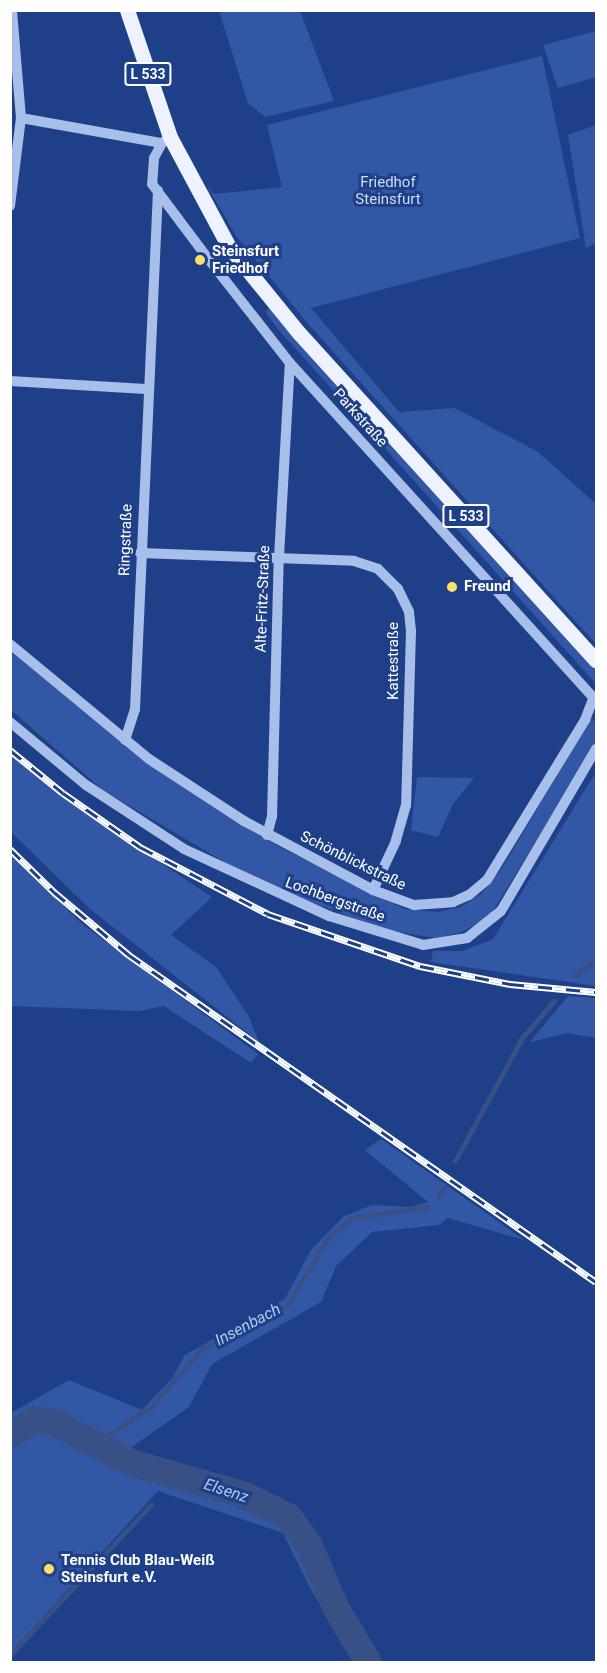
<!DOCTYPE html>
<html>
<head>
<meta charset="utf-8">
<style>
  body { margin:0 }
  #map { position:relative; width:607px; height:1673px; overflow:hidden; background:#1e4088; font-family:Roboto,sans-serif }
  div>[style] { position:absolute }
  .green>* { inset:0; background:#3258a5 }
  .stream>* { height:4.5px; margin:-2.25px; padding:0 2.25px; transform-origin:2.25px; border-radius:2.25px; background:#385086 }
  .river>* { height:27px; margin:-13.5px; padding:0 13.5px; transform-origin:13.5px; border-radius:13.5px; background:#385086 }
  .minor>* { height:10px; margin:-5px; padding:0 5px; transform-origin:5px; border-radius:5px; background:#a8beeb }
  .major>* { height:15px; margin:-7.5px; padding:0 7.5px; transform-origin:7.5px; border-radius:7.5px; background:#edf2fe }
  .rail>* { height:7px; margin-top:-3.5px; transform-origin:0; background:repeating-linear-gradient(90deg,#1e4088 0 14px,#fff 0 28px); box-sizing:border-box; border-block:2px solid #fff }
  .dots>* { width:16px; height:16px; translate:-50% -50%; box-sizing:border-box; border:3px solid #1e4088; border-radius:50% }
  span { translate:-50% -50%; white-space:nowrap; text-align:center; line-height:1.15; -webkit-text-stroke:6px #1e4088; paint-order:stroke }
  .shield-label span { padding:2px 4px; background:#1e4088; border:2px solid; border-radius:4px; -webkit-text-stroke-width:0 }
  .shield-label { font-size:14px; color:#fff; font-weight:700 }
  .park-label { font-size:15px; color:#cddbf8 }
  .poi-label { font-size:15px; color:#fff; font-weight:700 }
  .left { translate:0 -50%; text-align:left }
  .street-label { font-size:15px; color:#fff }
  .water-label { font-size:16px; color:#b4c9f2; font-style:italic }
  .frame { position:absolute; inset:0; border:12px solid #fff; pointer-events:none }
</style>
</head>
<body>
<div id="map">
  <div class="green">
    <i style="clip-path:polygon(219px 11px,300px 11px,334px 101px,265px 117px,248px 103px)"></i>
    <i style="clip-path:polygon(596px 31px,596px 77px,558px 88px,543px 45px)"></i>
    <i style="clip-path:polygon(542px 56px,580px 238px,311px 308px,399px 412px,455px 408px,538px 452px,596px 504px,596px 644px,310px 326px,236px 236px,206px 184px,214px 194px,282px 187px,267px 125px)"></i>
    <i style="clip-path:polygon(596px 125px,596px 243px,586px 248px,568px 135px)"></i>
    <i style="clip-path:polygon(271px 307px,596px 669px,596px 684px,277px 328px,265px 311px)"></i>
    <i style="clip-path:polygon(11px 650px,187px 789px,283px 849px,405px 909px,438px 912px,461px 907px,481px 894px,502px 868px,591px 719px,596px 722px,596px 743px,490px 916px,462px 932px,436px 938px,387px 930px,291px 895px,245px 874px,104px 791px,11px 710px)"></i>
    <i style="clip-path:polygon(10px 755px,88px 815px,212px 897px,171px 935px,216px 967px,249px 1017px,259px 1042px,90px 909px,11px 832px)"></i>
    <i style="clip-path:polygon(596px 772px,596px 986px,431px 962px,433px 951px,463px 951px,493px 939px)"></i>
    <i style="clip-path:polygon(417px 777px,474px 778px,453px 804px,438px 837px,411px 830px)"></i>
    <i style="clip-path:polygon(11px 854px,82px 924px,258px 1054px,251px 1063px,164px 1006px,139px 1011px,11px 1006px)"></i>
    <i style="clip-path:polygon(568px 996px,596px 998px,596px 1038px,567px 1033px,530px 1042px)"></i>
    <i style="clip-path:polygon(381px 1139px,524px 1240px,448px 1218px,439px 1225px,372px 1232px,336px 1266px,321px 1302px,212px 1364px,189px 1407px,126px 1451px,137px 1460px,183px 1474px,252px 1489px,292px 1511px,315px 1541px,342px 1606px,378px 1662px,355px 1662px,311px 1590px,283px 1533px,158px 1491px,11px 1652px,11px 1413px,69px 1380px,142px 1410px,173px 1377px,185px 1355px,285px 1299px,311px 1250px,344px 1216px,372px 1205px,412px 1207px,428px 1202px,365px 1150px)"></i>
  </div>
  <div class="stream">
    <i style="left:575px;top:975px;width:26px;rotate:-37deg"></i>
    <i style="left:455px;top:1161px;width:140px;rotate:-61.4deg"></i>
    <i style="left:522px;top:1038px;width:49px;rotate:-49.1deg"></i>
    <i style="left:438px;top:1196px;width:9px;rotate:-54deg"></i>
    <i style="left:98px;top:1442px;width:64px;rotate:-33.4deg"></i>
    <i style="left:151px;top:1407px;width:77px;rotate:-48.7deg"></i>
    <i style="left:202px;top:1349px;width:67px;rotate:-24.7deg"></i>
    <i style="left:263px;top:1321px;width:30px;rotate:-34deg"></i>
    <i style="left:288px;top:1304px;width:77px;rotate:-58.8deg"></i>
    <i style="left:328px;top:1238px;width:31px;rotate:-40deg"></i>
    <i style="left:352px;top:1218px;width:76px;rotate:-8.3deg"></i>
    <i style="left:170px;top:1487px;width:11px;rotate:-52deg"></i>
    <i style="left:10px;top:1655px;width:206px;rotate:-46.8deg"></i>
  </div>
  <div class="river">
    <i style="left:10px;top:1434px;width:30px;rotate:-30deg"></i>
    <i style="left:36px;top:1419px;width:15px;rotate:8deg"></i>
    <i style="left:51px;top:1421px;width:92px;rotate:27.1deg"></i>
    <i style="left:133px;top:1463px;width:116px;rotate:15.9deg"></i>
    <i style="left:245px;top:1495px;width:48px;rotate:26deg"></i>
    <i style="left:288px;top:1516px;width:36px;rotate:54deg"></i>
    <i style="left:309px;top:1545px;width:67px;rotate:67.2deg"></i>
    <i style="left:335px;top:1607px;width:64px;rotate:59deg"></i>
  </div>
  <div class="minor">
    <i style="left:21px;top:118px;width:143px;rotate:10.1deg"></i>
    <i style="left:170px;top:137px;width:10px;rotate:143deg"></i>
    <i style="left:162px;top:143px;width:17px;rotate:118deg"></i>
    <i style="left:154px;top:158px;width:26px;rotate:94deg"></i>
    <i style="left:152px;top:184px;width:90px;rotate:53.1deg"></i>
    <i style="left:206px;top:256px;width:136px;rotate:51.9deg"></i>
    <i style="left:290px;top:363px;width:455px;rotate:47.8deg"></i>
    <i style="left:10px;top:206px;width:89px;rotate:-82.9deg"></i>
    <i style="left:21px;top:118px;width:108px;rotate:-94.8deg"></i>
    <i style="left:10px;top:381px;width:136px;rotate:3.4deg"></i>
    <i style="left:140px;top:553px;width:214px;rotate:2.1deg"></i>
    <i style="left:354px;top:561px;width:25px;rotate:18deg"></i>
    <i style="left:378px;top:569px;width:28px;rotate:45deg"></i>
    <i style="left:398px;top:589px;width:25px;rotate:64deg"></i>
    <i style="left:409px;top:612px;width:19px;rotate:84deg"></i>
    <i style="left:411px;top:631px;width:174px;rotate:91.6deg"></i>
    <i style="left:406px;top:805px;width:37px;rotate:106deg"></i>
    <i style="left:396px;top:841px;width:54px;rotate:115.1deg"></i>
    <i style="left:10px;top:644px;width:180px;rotate:39.6deg"></i>
    <i style="left:149px;top:759px;width:113px;rotate:33.1deg"></i>
    <i style="left:244px;top:821px;width:146px;rotate:28.1deg"></i>
    <i style="left:373px;top:890px;width:44px;rotate:20.1deg"></i>
    <i style="left:414px;top:905px;width:39px;rotate:-4deg"></i>
    <i style="left:453px;top:902px;width:17px;rotate:-24deg"></i>
    <i style="left:469px;top:895px;width:23px;rotate:-40deg"></i>
    <i style="left:487px;top:880px;width:188px;rotate:-58.5deg"></i>
    <i style="left:585px;top:720px;width:25px;rotate:-69deg"></i>
    <i style="left:10px;top:722px;width:99px;rotate:39.7deg"></i>
    <i style="left:86px;top:785px;width:117px;rotate:33.1deg"></i>
    <i style="left:184px;top:849px;width:160px;rotate:24.8deg"></i>
    <i style="left:329px;top:916px;width:98px;rotate:17.1deg"></i>
    <i style="left:423px;top:945px;width:45px;rotate:-9deg"></i>
    <i style="left:467px;top:938px;width:43px;rotate:-38.5deg"></i>
    <i style="left:501px;top:911px;width:188px;rotate:-59.6deg"></i>
    <i style="left:125px;top:740px;width:33px;rotate:-72deg"></i>
    <i style="left:135px;top:709px;width:519px;rotate:-87.46deg"></i>
    <i style="left:267px;top:835px;width:20px;rotate:-75deg"></i>
    <i style="left:272px;top:816px;width:259px;rotate:-88.5deg"></i>
    <i style="left:279px;top:557px;width:194px;rotate:-86.8deg"></i>
  </div>
  <div class="major">
    <i style="left:127px;top:10px;width:134px;rotate:71.3deg"></i>
    <i style="left:170px;top:137px;width:125px;rotate:61.8deg"></i>
    <i style="left:229px;top:247px;width:111px;rotate:50.9deg"></i>
    <i style="left:299px;top:333px;width:442px;rotate:47.8deg"></i>
  </div>
  <div class="rail">
    <i style="left:10px;top:750px;width:68px;rotate:39.1deg"></i>
    <i style="left:63px;top:793px;width:94px;rotate:35deg"></i>
    <i style="left:140px;top:847px;width:144px;rotate:27.6deg"></i>
    <i style="left:268px;top:914px;width:161px;rotate:18.9deg"></i>
    <i style="left:420px;top:966px;width:92px;rotate:11.3deg"></i>
    <i style="left:510px;top:984px;width:86px;rotate:5.3deg"></i>
    <i style="left:10px;top:849px;width:62px;rotate:44.3deg"></i>
    <i style="left:54px;top:892px;width:98px;rotate:40deg"></i>
    <i style="left:129px;top:955px;width:570px;rotate:35deg"></i>
  </div>
  <div class="dots">
    <i style="left:200px;top:260px;background:#f9e168"></i>
    <i style="left:452px;top:587px;background:#f9e168"></i>
    <i style="left:49px;top:1569px;background:#f9e168"></i>
  </div>
  <div class="shield-label">
    <span style="left:148px;top:74px">L 533</span>
    <span style="left:466px;top:516px">L 533</span>
  </div>
  <div class="park-label">
    <span style="left:388px;top:191px">Friedhof<br>Steinsfurt</span>
  </div>
  <div class="poi-label">
    <span class="left" style="left:212px;top:260px">Steinsfurt<br>Friedhof</span>
    <span class="left" style="left:464px;top:587px">Freund</span>
    <span class="left" style="left:61px;top:1569px">Tennis Club Blau-Weiß<br>Steinsfurt e.V.</span>
  </div>
  <div class="street-label">
    <span style="left:360px;top:418px;rotate:48deg">Parkstraße</span>
    <span style="left:126px;top:540px;rotate:-88deg">Ringstraße</span>
    <span style="left:263px;top:599px;rotate:-88deg">Alte-Fritz-Straße</span>
    <span style="left:394px;top:661px;rotate:-90deg">Kattestraße</span>
    <span style="left:353px;top:861px;rotate:26deg">Schönblickstraße</span>
    <span style="left:335px;top:900px;rotate:20deg">Lochbergstraße</span>
  </div>
  <div class="water-label">
    <span style="left:248px;top:1325px;rotate:-28deg">Insenbach</span>
    <span style="left:226px;top:1491px;rotate:18deg">Elsenz</span>
  </div>
  <div class="frame"></div>
</div>
</body>
</html>
